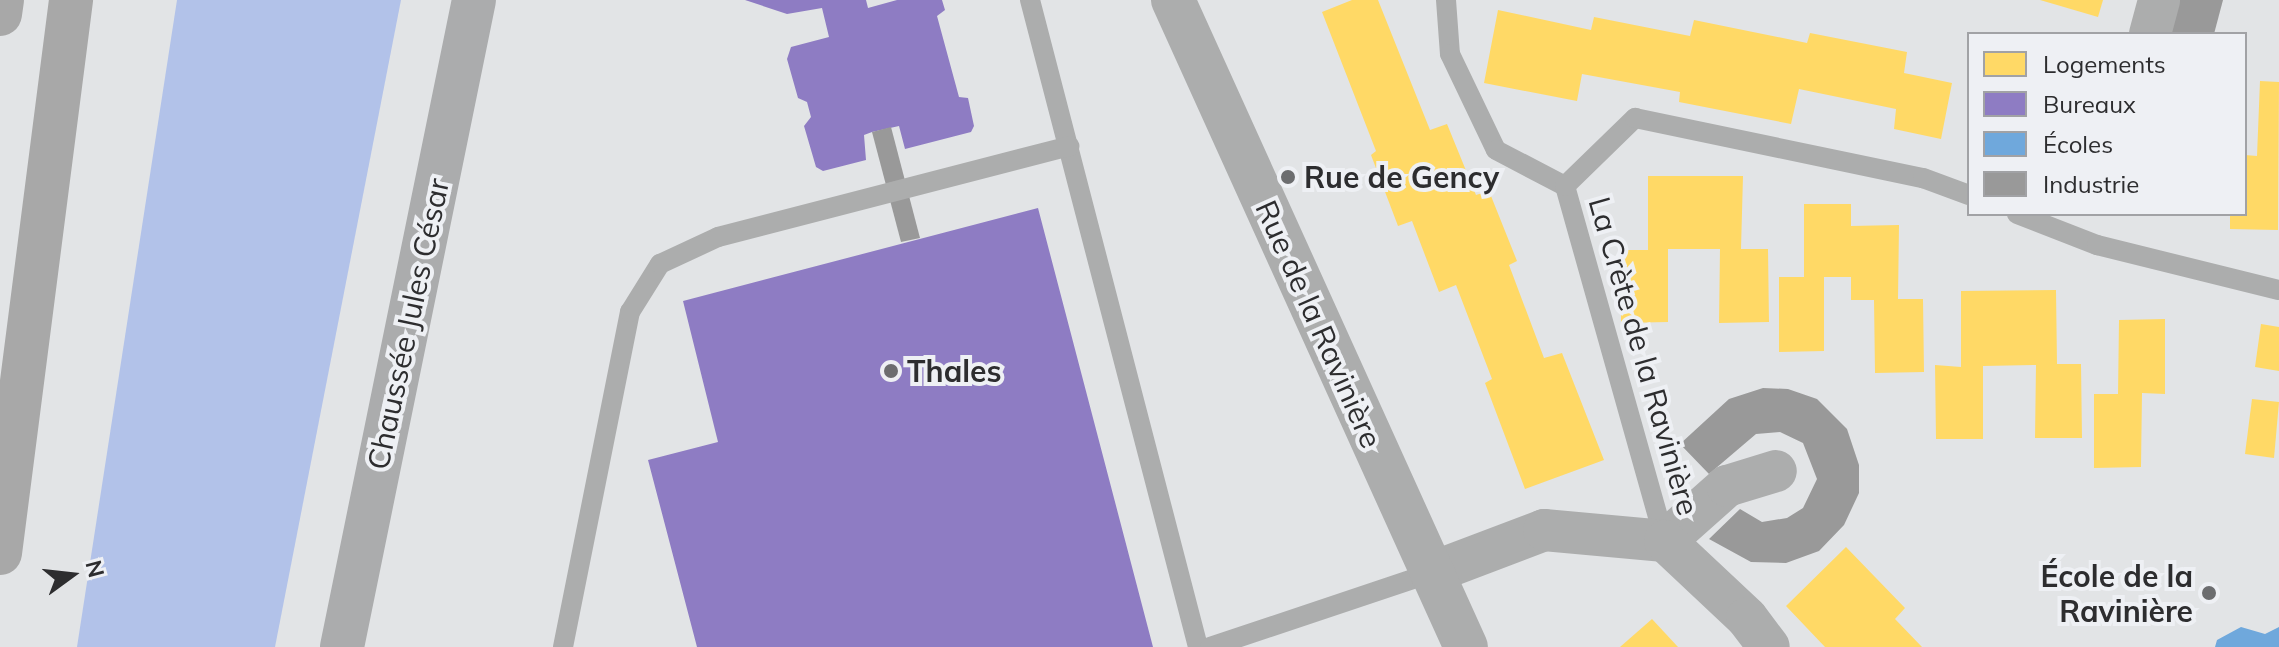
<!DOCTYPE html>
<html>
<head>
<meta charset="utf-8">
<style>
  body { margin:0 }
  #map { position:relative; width:2279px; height:647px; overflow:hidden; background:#e2e4e6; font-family:Mulish,sans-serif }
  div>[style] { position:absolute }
  .forest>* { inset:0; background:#b2c2e9 }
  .homes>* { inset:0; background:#ffd966 }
  .offices>* { inset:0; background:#8e7cc3 }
  .schools>* { inset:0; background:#6fa8dc }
  .industry>* { inset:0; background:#999 }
  .service>* { height:20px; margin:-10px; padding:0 10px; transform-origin:10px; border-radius:10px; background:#acadad }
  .minor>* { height:42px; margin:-21px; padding:0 21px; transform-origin:21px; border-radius:21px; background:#acadad }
  .tertiary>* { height:44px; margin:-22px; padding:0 22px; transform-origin:22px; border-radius:22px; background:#acadad }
  .secondary>* { height:44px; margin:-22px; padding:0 22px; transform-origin:22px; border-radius:22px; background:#abacad }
  .trunk>* { height:44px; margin:-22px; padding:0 22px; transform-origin:22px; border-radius:22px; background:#a8a8a8 }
  .dots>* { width:22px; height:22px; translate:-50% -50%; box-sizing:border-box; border:4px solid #eef0f4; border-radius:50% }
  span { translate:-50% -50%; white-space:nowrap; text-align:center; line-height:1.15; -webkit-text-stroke:8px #eef0f4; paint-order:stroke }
  .poi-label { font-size:30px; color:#2d2d2f; font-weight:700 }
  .left { translate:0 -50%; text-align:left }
  .right { translate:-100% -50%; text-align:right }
  .street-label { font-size:30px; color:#2d2d2f }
  .legend { position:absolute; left:1967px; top:32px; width:280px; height:184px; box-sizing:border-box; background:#eef0f4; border:2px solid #a1a2a5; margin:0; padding:10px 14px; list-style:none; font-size:24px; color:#2d2d2f }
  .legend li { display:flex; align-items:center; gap:16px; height:40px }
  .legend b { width:40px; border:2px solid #a1a2a5 }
  .north { position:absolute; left:32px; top:535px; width:80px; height:80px; -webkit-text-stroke:6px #eef0f4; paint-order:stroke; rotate:75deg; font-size:22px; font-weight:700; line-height:32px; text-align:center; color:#2d2d2f }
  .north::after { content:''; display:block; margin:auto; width:28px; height:36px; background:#2d2d2f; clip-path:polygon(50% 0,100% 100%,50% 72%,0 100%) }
</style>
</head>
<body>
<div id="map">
  <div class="forest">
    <i style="clip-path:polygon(177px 0,401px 0,275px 647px,77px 647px)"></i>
  </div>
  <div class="homes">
    <i style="clip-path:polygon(1352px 0,1378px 0,1430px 130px,1447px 124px,1476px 195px,1489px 191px,1517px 261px,1509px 265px,1544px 358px,1562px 353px,1604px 460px,1525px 489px,1485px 383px,1492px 379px,1456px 285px,1439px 292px,1412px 221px,1398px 226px,1371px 155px,1376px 151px,1322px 12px)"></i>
    <i style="clip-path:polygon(2040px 0,2103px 0,2098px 17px)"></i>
    <i style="clip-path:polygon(1498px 10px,1591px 30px,1594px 17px,1690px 36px,1694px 20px,1807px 43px,1810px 33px,1907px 52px,1904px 73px,1952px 83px,1941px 139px,1894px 129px,1896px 109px,1799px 89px,1791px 124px,1679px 102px,1680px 92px,1582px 74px,1577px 101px,1484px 83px)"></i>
    <i style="clip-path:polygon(2260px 81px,2279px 82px,2278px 230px,2230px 229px,2230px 214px,2245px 214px,2245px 155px,2257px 156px)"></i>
    <i style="clip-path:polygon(1648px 176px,1743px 176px,1741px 249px,1768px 249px,1769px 322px,1719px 323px,1720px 249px,1668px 249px,1668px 322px,1621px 323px,1621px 250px,1648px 250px)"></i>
    <i style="clip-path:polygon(1804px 204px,1851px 204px,1851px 226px,1899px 225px,1898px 299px,1923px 299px,1924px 372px,1875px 373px,1874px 300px,1851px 300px,1851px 277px,1824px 277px,1824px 351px,1779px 352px,1779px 277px,1804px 277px)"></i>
    <i style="clip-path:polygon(2056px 290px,2057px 364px,2081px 364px,2082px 438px,2035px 438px,2036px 365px,1983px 366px,1983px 439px,1936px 439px,1935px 365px,1961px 367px,1961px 291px)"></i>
    <i style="clip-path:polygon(2165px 319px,2165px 394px,2142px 393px,2141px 467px,2094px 468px,2094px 394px,2118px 394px,2119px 320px)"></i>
    <i style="clip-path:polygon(2261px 324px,2279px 327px,2279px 371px,2255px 367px)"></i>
    <i style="clip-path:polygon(2252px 399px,2279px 402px,2274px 458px,2245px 454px)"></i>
    <i style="clip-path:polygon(1846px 547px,1905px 608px,1895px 619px,1922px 647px,1825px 647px,1786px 606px)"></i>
    <i style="clip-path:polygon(1652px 619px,1678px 647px,1620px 647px)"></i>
  </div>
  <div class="offices">
    <i style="clip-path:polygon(745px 0,866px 0,868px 8px,897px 0,942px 0,945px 10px,937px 16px,959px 97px,968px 98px,974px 126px,971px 132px,905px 149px,899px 126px,872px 132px,864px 135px,866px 160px,823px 171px,816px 167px,804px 126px,811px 117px,807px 102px,798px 98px,787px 59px,791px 47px,829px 37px,822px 8px,787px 14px)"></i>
    <i style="clip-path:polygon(1038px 208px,1153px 647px,697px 647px,648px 460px,718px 442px,683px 301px)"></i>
  </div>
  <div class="schools">
    <i style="clip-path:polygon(2241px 627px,2265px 634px,2279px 627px,2279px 647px,2215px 647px,2217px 640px)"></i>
  </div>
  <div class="industry">
    <i style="clip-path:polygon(2179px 0,2223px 0,2214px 34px,2169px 34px)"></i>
    <i style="clip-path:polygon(891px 127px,920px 238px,901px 242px,872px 132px)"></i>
    <i style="clip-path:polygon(1763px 388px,1788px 389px,1817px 399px,1847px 429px,1859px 465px,1859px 493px,1844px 525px,1819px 551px,1786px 563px,1751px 562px,1709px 539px,1740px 509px,1762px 522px,1787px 518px,1803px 508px,1817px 479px,1803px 443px,1780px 432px,1756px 434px,1709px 474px,1680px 444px,1729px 399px)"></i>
  </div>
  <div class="service">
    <i style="left:1030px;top:0;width:668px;rotate:75.44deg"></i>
    <i style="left:1446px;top:0;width:54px;rotate:85.8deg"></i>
    <i style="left:1450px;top:54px;width:106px;rotate:64.4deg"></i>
    <i style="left:1496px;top:150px;width:78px;rotate:27.6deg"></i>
    <i style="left:1565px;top:186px;width:369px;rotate:74.3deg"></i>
    <i style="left:1565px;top:186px;width:98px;rotate:-44.2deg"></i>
    <i style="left:1635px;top:118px;width:294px;rotate:11.8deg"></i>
    <i style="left:1923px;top:178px;width:49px;rotate:20.3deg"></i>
    <i style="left:2017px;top:214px;width:86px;rotate:21.2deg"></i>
    <i style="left:2097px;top:245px;width:187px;rotate:13.9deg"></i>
    <i style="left:563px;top:647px;width:342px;rotate:-78.7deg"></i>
    <i style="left:630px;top:312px;width:57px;rotate:-58deg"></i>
    <i style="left:660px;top:264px;width:64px;rotate:-25deg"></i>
    <i style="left:718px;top:237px;width:363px;rotate:-14.5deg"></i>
    <i style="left:1210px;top:647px;width:233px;rotate:-18.5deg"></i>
  </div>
  <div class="minor">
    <i style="left:2150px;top:34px;width:35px;rotate:-75deg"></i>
    <i style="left:1665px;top:541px;width:83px;rotate:-41.6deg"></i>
    <i style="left:1727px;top:486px;width:51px;rotate:-17deg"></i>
    <i style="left:1431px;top:573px;width:121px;rotate:-20.8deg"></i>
    <i style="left:1544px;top:530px;width:121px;rotate:5.2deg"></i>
    <i style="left:1665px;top:541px;width:112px;rotate:43.2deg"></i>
    <i style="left:1747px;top:618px;width:36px;rotate:53deg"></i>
  </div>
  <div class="tertiary">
    <i style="left:1173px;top:0;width:710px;rotate:65.64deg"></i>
  </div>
  <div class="secondary">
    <i style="left:342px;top:647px;width:660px;rotate:-78.47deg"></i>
  </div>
  <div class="trunk">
    <i style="left:0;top:14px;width:14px;rotate:-82deg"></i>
    <i style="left:0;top:553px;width:558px;rotate:-82.68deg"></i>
  </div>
  <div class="dots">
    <i style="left:1288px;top:177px;background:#6c6d6f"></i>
    <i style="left:891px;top:371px;background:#6c6d6f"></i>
    <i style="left:2209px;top:593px;background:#6c6d6f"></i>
  </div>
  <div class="poi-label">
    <span class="left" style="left:1304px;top:177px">Rue de Gency</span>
    <span class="left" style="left:907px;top:371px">Thales</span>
    <span class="right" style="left:2193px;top:593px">École de la<br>Ravinière</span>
  </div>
  <div class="street-label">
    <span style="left:408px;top:324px;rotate:-78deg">Chaussée Jules César</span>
    <span style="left:1319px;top:324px;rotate:66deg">Rue de la Ravinière</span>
    <span style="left:1644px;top:356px;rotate:74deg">La Crète de la Ravinière</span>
  </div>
  <ul class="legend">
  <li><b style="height:22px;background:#ffd966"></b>Logements</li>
  <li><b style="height:22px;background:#8e7cc3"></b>Bureaux</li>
  <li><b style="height:22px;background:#6fa8dc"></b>Écoles</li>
  <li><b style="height:22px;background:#999"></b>Industrie</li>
  </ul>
  <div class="north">N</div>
</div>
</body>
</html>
